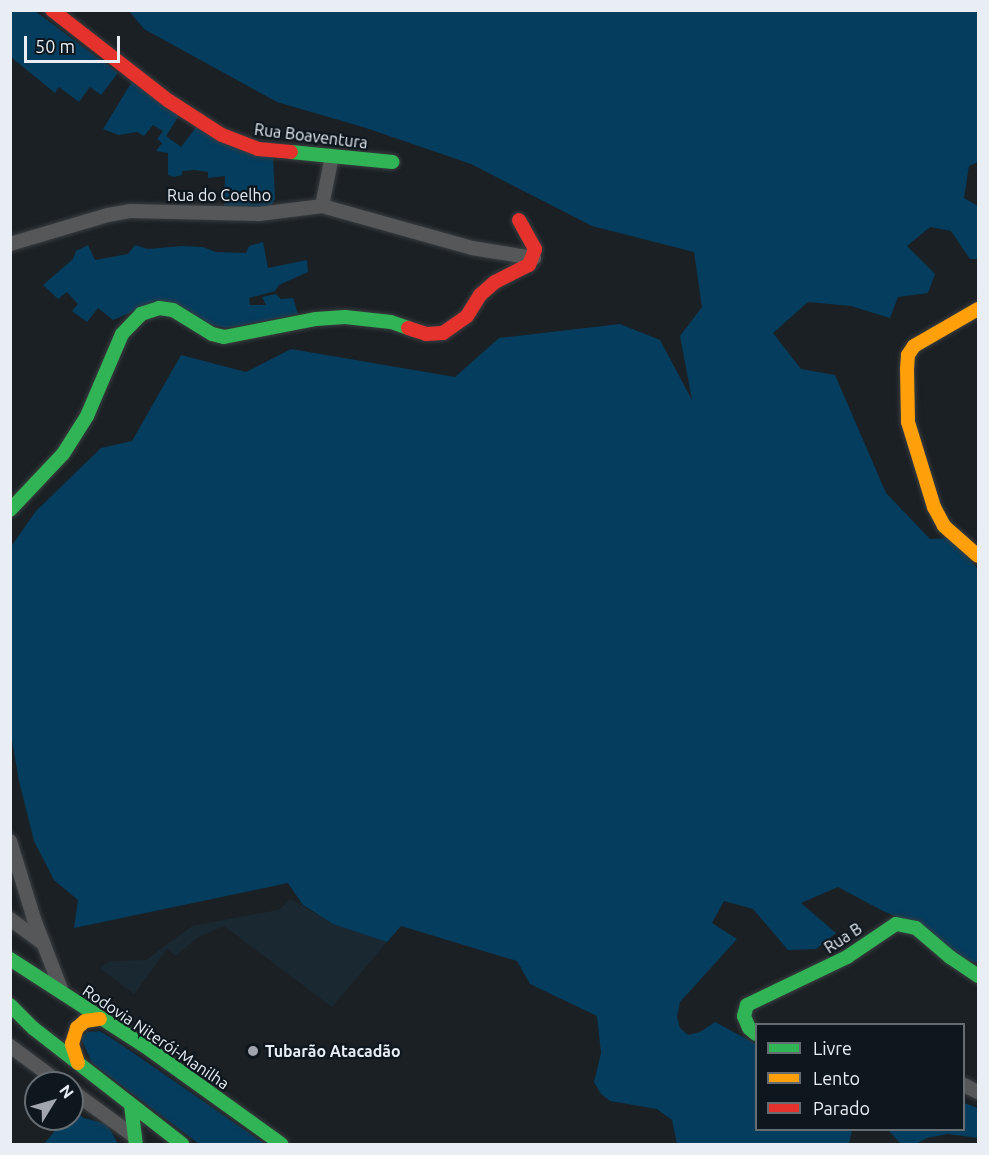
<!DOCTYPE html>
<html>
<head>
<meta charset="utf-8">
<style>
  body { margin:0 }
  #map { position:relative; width:989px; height:1155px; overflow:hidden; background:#1b2024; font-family:Ubuntu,sans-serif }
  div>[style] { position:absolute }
  .built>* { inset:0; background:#1a2832 }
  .green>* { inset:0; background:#043d5e }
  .roads { filter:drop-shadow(0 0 2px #393d40) drop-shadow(0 0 2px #393d40) }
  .street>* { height:14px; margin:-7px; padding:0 7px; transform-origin:7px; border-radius:7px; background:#555759 }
  .fast>* { height:14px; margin:-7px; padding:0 7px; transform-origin:7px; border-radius:7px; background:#30b455 }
  .slow>* { height:14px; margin:-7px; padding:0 7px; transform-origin:7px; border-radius:7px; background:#ff9f0a }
  .jam>* { height:14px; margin:-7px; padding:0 7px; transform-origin:7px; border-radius:7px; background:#e5322d }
  .dots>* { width:16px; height:16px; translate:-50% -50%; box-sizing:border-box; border:3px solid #0e171e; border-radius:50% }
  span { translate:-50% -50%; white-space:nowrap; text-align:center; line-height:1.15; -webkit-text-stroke:4.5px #0e171e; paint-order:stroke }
  .street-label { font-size:16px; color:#e8eef3 }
  .poi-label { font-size:16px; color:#e8eef3; font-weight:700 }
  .left { translate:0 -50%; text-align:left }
  .frame { position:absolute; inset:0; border:12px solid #e8eef3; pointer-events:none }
  .legend { position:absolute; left:755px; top:1023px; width:210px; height:108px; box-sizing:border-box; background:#0e171e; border:2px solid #656d73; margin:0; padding:8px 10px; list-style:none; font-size:18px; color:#e8eef3 }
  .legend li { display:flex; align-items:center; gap:12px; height:30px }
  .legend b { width:30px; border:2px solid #656d73 }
  .north { position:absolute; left:24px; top:1071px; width:60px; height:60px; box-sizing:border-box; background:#0e171e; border:2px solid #656d73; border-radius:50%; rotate:53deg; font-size:16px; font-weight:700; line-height:24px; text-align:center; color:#e8eef3 }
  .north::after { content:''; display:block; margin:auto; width:21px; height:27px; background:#a0a6ab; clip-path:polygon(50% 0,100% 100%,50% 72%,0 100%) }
  .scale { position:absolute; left:24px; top:36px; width:96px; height:27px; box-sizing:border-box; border:3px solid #e8eef3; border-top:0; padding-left:8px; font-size:18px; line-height:21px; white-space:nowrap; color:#e8eef3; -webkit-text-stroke:4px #0e171e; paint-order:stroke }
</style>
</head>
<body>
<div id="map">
  <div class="built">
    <i style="clip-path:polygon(291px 899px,333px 924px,387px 942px,332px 1007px,224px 926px,197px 938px,176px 956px,167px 949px,134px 994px,100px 968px,110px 961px,146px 960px,192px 926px,278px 910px)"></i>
  </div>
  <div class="green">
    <i style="clip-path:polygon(13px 11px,35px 11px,118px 73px,101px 95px,90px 87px,79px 102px,59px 87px,55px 93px,11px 57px,10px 14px)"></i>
    <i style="clip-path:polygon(129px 11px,978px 11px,978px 162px,969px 166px,964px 198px,978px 206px,978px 259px,970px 259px,951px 231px,930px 227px,907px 246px,935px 274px,928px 293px,898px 297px,890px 318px,851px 306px,808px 302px,773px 333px,801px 369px,835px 375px,886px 493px,930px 539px,951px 538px,978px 569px,978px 963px,964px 959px,928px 930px,883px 911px,838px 887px,801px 903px,836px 933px,816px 949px,788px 950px,753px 909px,724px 901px,712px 923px,737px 939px,680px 1002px,677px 1017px,680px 1028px,688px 1035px,700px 1032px,715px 1022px,756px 1044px,756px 1130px,852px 1130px,849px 1144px,677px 1144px,672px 1120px,657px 1109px,610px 1101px,601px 1094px,594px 1082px,601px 1053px,597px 1016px,530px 984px,517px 961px,401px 926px,387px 942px,333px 924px,303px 905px,288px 883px,74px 928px,78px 900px,54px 880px,34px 841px,19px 781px,10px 729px,10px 548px,36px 511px,101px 448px,132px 441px,181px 355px,246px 372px,291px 349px,455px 377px,499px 338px,620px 324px,660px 340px,692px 400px,680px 336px,702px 307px,694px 252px,592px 226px,471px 164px,366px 128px,277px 102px,144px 29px)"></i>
    <i style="clip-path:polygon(133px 80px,180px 114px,166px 136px,181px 147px,197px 126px,273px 156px,275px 199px,270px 208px,224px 208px,225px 176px,208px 178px,208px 172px,195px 170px,182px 171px,182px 175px,174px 177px,168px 175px,168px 153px,156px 151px,162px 143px,157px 139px,163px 131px,153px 125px,144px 136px,137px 132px,119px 135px,103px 129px)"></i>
    <i style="clip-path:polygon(263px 242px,268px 268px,307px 260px,308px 272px,279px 285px,275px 291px,249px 298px,250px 305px,266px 305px,262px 297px,276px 294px,281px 299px,293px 298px,298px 314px,227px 328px,139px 309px,113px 320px,98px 308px,87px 322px,72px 311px,78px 304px,67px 292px,58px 299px,43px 285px,73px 259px,76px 251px,88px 245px,95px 260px,128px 254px,135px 245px,148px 249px,182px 246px,203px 247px,216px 252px,246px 253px,249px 246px)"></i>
    <i style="clip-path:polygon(100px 1031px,122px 1045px,265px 1144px,199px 1144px,92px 1063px,81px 1038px,87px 1032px)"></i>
    <i style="clip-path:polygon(964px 1103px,978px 1108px,978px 1138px,948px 1134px,927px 1138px,916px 1144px,901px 1144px,888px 1130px,964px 1130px)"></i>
    <i style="clip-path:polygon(72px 1111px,84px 1118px,107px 1124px,118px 1144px,44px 1144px,65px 1119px,72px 1119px)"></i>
  </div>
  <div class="roads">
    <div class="street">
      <i style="left:322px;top:206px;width:51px;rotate:-78.7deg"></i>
      <i style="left:10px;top:244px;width:102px;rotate:-16.5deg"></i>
      <i style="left:108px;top:215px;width:22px;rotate:-10deg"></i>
      <i style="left:130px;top:211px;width:129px;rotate:1.3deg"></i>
      <i style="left:259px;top:214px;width:64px;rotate:-7.2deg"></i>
      <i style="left:322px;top:206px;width:156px;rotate:15.6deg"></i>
      <i style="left:472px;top:248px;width:63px;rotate:9.2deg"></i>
      <i style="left:10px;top:841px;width:82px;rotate:72.9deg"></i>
      <i style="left:34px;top:919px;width:75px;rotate:68.9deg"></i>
      <i style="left:10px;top:919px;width:42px;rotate:36.3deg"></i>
      <i style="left:10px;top:1046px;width:62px;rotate:36.5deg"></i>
      <i style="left:964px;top:1085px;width:16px;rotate:27deg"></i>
      <i style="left:72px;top:1091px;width:78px;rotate:36.1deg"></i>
    </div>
    <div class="fast">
      <i style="left:291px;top:152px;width:102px;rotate:5.6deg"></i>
      <i style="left:10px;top:510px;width:77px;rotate:-46.6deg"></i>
      <i style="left:63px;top:454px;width:45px;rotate:-57.7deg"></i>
      <i style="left:87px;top:416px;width:89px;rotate:-66.9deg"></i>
      <i style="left:122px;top:334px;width:28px;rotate:-46deg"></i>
      <i style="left:141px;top:314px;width:19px;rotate:-18deg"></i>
      <i style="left:159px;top:308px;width:14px;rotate:8deg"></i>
      <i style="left:173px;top:310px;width:46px;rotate:31.6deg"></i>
      <i style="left:212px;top:334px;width:12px;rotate:14deg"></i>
      <i style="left:224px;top:337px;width:94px;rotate:-11.1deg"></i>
      <i style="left:316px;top:319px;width:29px;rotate:-4deg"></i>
      <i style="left:345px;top:317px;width:46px;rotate:6.2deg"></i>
      <i style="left:391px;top:322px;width:18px;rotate:19deg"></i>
      <i style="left:10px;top:959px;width:166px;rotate:32.9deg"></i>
      <i style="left:149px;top:1049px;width:163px;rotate:35.7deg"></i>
      <i style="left:10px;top:1005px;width:33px;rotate:45deg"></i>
      <i style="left:33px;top:1028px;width:189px;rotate:37.9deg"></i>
      <i style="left:756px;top:1034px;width:9px;rotate:-139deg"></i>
      <i style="left:749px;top:1028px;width:13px;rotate:-113deg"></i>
      <i style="left:744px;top:1016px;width:11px;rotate:-75deg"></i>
      <i style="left:747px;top:1005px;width:111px;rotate:-25.6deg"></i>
      <i style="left:847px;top:957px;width:59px;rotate:-34deg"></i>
      <i style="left:896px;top:924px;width:20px;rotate:11deg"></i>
      <i style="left:916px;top:928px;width:45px;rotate:40.5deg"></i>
      <i style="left:950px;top:957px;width:34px;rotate:34deg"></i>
      <i style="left:131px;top:1105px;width:39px;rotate:83deg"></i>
    </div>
    <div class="slow">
      <i style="left:978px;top:309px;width:74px;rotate:150deg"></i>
      <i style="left:914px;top:346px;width:11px;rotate:124deg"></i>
      <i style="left:908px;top:355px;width:14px;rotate:94deg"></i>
      <i style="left:907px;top:369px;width:53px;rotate:88.9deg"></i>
      <i style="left:908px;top:422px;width:89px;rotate:73deg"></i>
      <i style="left:934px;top:507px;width:21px;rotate:62deg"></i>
      <i style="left:944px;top:526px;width:45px;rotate:41.4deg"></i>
      <i style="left:78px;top:1063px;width:20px;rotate:-108deg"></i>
      <i style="left:72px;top:1044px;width:17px;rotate:-73deg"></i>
      <i style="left:77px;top:1028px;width:11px;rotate:-41deg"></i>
      <i style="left:85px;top:1021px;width:15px;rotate:-8deg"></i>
    </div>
    <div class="jam">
      <i style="left:52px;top:10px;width:148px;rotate:37.9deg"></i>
      <i style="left:169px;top:101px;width:63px;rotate:32.7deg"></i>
      <i style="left:222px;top:135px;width:39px;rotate:21deg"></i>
      <i style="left:258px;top:149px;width:33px;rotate:5deg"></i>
      <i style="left:408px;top:328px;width:19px;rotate:18deg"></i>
      <i style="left:426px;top:334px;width:17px;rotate:-3deg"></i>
      <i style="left:443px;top:333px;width:29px;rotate:-35deg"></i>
      <i style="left:467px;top:316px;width:25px;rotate:-58deg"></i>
      <i style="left:480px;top:295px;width:20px;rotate:-41deg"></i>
      <i style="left:495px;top:282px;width:38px;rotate:-27deg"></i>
      <i style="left:529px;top:265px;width:17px;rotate:-69deg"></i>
      <i style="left:535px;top:249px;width:33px;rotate:-119deg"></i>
    </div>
  </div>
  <div class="dots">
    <i style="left:253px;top:1051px;background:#a0a6ab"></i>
  </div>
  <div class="street-label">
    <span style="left:311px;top:136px;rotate:7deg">Rua Boaventura</span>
    <span style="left:219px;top:195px">Rua do Coelho</span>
    <span style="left:843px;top:938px;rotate:-33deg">Rua B</span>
    <span style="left:156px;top:1037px;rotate:34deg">Rodovia Niterói-Manilha</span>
  </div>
  <div class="poi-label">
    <span class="left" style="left:265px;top:1051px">Tubarão Atacadão</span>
  </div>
  <div class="frame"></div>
  <ul class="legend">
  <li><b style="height:8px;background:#30b455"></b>Livre</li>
  <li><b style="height:8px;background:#ff9f0a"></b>Lento</li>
  <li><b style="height:8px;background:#e5322d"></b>Parado</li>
  </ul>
  <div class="north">N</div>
  <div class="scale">50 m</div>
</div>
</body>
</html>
